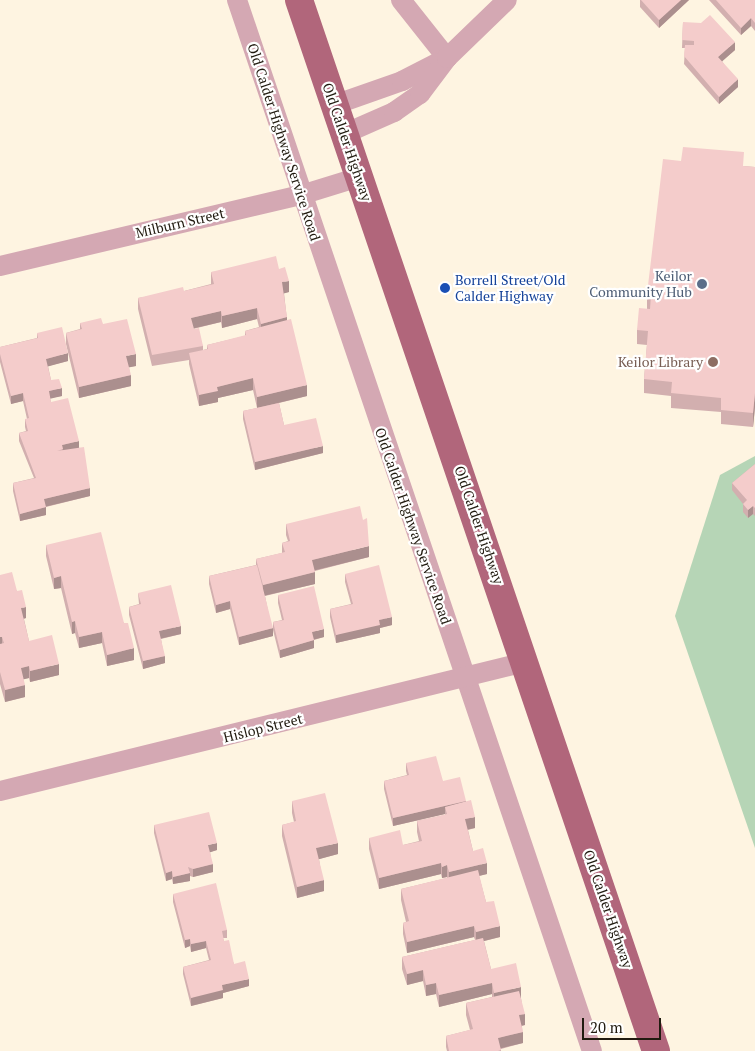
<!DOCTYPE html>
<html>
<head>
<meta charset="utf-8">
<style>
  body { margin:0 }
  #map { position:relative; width:755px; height:1051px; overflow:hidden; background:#fef4e1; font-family:"PT Serif",serif }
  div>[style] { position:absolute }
  .green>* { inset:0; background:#b6d5b6 }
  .minor>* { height:20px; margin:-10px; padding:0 10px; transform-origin:10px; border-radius:10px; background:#d4a8b3 }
  .primary>* { height:28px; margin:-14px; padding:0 14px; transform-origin:14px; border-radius:14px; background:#b1667b }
  .wall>* { inset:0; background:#d2afaf }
  .shaded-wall>* { inset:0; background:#ab8f8e }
  .building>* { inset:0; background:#f4cccb }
  .dots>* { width:14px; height:14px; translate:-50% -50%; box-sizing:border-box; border:2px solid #fff; border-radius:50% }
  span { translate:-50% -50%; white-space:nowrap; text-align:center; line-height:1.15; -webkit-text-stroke:4.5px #fff; paint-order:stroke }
  .street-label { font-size:14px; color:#211b10 }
  .service-label { font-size:14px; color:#4e5e75 }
  .right { translate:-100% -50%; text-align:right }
  .transit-label { font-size:14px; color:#164399 }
  .left { translate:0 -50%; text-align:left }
  .education-label { font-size:14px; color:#785e54 }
  .scale { position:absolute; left:582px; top:1018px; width:79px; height:22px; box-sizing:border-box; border:2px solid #211b10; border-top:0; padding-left:6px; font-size:15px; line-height:18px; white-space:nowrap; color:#211b10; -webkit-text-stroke:4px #fff; paint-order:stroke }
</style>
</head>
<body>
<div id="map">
  <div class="green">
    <i style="clip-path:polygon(755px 456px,755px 848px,675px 616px,720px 475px)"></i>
  </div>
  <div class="minor">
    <i style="left:237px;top:0;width:1109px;rotate:71.34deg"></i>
    <i style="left:401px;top:0;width:74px;rotate:51.6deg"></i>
    <i style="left:334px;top:105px;width:72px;rotate:-19.4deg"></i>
    <i style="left:402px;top:81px;width:51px;rotate:-27.1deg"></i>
    <i style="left:344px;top:134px;width:55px;rotate:-23.7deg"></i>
    <i style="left:394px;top:112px;width:32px;rotate:-35deg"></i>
    <i style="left:420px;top:94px;width:45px;rotate:-53.1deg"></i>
    <i style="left:447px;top:58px;width:83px;rotate:-44deg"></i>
    <i style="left:0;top:266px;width:309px;rotate:-13.3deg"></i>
    <i style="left:301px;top:195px;width:61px;rotate:-17.2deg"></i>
    <i style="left:0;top:791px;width:541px;rotate:-13.8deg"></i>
  </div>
  <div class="primary">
    <i style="left:299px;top:0;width:1110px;rotate:71.24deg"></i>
  </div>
  <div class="wall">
    <i style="clip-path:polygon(640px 0,689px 0,659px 28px,640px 7px)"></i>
    <i style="clip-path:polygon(709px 0,755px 0,755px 31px,751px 26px,741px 35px)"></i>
    <i style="clip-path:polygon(683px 22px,735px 50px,722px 61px,738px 87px,719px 104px,684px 64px,685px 48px,682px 48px)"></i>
    <i style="clip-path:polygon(681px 161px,755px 167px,755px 407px,753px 427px,721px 424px,721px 412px,671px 408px,671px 396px,644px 393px,644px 379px,647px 345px,637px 344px,637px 330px,647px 309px,647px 294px)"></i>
    <i style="clip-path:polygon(evenodd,279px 269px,289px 292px,284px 293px,287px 320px,307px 396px,279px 403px,284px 425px,323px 453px,255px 470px,243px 419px,243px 411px,257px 408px,253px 390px,218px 398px,218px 402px,199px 406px,189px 364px,189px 360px,152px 366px,138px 309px,138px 298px,184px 291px,211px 284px,211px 272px,279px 269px,257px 319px,259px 327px,245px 331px,245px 336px,207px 345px,207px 349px,203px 350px,203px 346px,193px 329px,221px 322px,222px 328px,257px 319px)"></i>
    <i style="clip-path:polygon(80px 323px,103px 324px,136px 366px,129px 367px,131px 386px,79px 398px,66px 344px,66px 333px,80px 329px)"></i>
    <i style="clip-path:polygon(37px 333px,68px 361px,48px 366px,51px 380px,62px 396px,50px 398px,51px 402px,79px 447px,90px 496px,46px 507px,46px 515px,20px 521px,13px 491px,13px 483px,34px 478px,19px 441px,19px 433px,26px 431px,25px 427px,25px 419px,27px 419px,23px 401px,11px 404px,0 362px,0 347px,37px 338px)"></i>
    <i style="clip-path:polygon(755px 464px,755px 516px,753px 514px,748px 518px,743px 512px,743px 504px,732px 490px,732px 483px)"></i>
    <i style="clip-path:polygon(286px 524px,369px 557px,315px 571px,315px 584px,265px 596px,273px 636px,239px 645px,230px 609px,216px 613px,209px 584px,209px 576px,256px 565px,256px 559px,282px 553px,282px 543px,288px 541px,286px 535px)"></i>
    <i style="clip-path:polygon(46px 545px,124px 623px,134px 660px,107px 666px,102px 643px,79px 648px,75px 633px,72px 634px,61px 588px,54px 589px,46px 556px)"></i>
    <i style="clip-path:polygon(345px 574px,392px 625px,380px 628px,380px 633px,336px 643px,330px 617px,330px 609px,351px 604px,345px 582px)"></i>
    <i style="clip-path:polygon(0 575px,17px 591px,26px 618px,24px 619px,29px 641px,59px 675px,30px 682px,29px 678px,23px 679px,25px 697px,5px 702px,0 684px)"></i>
    <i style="clip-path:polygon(138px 593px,181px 634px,161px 639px,165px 663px,143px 669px,129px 615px,129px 607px,139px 604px)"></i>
    <i style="clip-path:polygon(278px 595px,324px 637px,314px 640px,314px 648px,280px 658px,273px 630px,273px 622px,282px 620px,278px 603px)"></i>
    <i style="clip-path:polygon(406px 763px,443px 781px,466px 802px,475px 828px,468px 830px,473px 851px,487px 874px,479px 876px,486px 902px,500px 937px,484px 941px,491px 969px,521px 998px,525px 1025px,522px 1026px,523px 1043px,501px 1049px,501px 1051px,447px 1051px,446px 1047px,446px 1036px,470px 1030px,466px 1015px,466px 1003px,492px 997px,492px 994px,439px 1007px,436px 994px,426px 996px,423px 981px,407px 985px,402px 969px,402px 957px,475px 940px,474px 937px,407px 953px,403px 934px,403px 923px,406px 922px,401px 900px,401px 889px,447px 878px,447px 877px,442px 878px,441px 874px,379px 889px,369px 849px,369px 838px,403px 845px,419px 841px,417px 832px,417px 821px,445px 815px,445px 814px,393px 826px,384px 789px,384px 781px,407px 775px,406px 771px)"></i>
    <i style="clip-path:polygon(292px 801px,338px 854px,319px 859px,324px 891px,297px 898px,282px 836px,282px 825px,294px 822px,292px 813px)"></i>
    <i style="clip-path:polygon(154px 825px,217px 850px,210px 852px,213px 872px,193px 877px,190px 876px,190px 881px,173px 884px,172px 879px,166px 881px,154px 833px)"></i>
    <i style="clip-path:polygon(173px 894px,227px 930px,227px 938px,223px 938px,224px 941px,234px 964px,249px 986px,223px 993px,223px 998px,191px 1006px,183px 974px,183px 967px,209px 960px,206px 948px,191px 952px,190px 946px,185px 948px,173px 902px)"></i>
  </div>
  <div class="shaded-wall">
    <i style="clip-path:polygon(681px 0,689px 0,659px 28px,659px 20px)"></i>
    <i style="clip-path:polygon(751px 18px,751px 26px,741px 35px,741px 28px)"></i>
    <i style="clip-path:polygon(735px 42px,735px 50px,718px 65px,718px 57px)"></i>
    <i style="clip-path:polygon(738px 79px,738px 87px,719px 104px,719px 97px)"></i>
    <i style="clip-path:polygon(289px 281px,289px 292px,282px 294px,282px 282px)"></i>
    <i style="clip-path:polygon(257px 308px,257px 319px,222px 328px,222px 316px)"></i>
    <i style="clip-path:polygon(221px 311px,221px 322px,191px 329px,191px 318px)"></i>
    <i style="clip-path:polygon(287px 317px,287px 329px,261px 335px,261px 324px)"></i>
    <i style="clip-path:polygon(68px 353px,68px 361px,46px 367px,46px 359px)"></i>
    <i style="clip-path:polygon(136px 354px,136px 366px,126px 368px,126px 356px)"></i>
    <i style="clip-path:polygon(131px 375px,131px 386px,79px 398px,79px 387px)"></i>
    <i style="clip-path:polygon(253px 378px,253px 390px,218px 398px,218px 402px,199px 406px,199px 395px,217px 387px)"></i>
    <i style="clip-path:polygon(307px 385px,307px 396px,257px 408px,257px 397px)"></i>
    <i style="clip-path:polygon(62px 388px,62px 396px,49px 399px,49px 391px)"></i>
    <i style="clip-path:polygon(23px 393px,23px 401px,11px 404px,11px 396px)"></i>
    <i style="clip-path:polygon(755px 393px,755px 407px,753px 427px,753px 413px)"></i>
    <i style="clip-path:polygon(79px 441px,79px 449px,63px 453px,62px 445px)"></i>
    <i style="clip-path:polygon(323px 446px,323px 453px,255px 470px,255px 462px)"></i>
    <i style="clip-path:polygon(90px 488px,90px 496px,44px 507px,44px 499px)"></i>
    <i style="clip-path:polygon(753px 506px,753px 514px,748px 518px,748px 510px)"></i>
    <i style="clip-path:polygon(46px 507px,46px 515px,20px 521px,20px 514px)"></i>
    <i style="clip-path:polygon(369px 546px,369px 557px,312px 571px,312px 560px)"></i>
    <i style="clip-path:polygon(315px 572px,315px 584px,263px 596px,263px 585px)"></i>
    <i style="clip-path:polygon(61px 576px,61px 588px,54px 589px,54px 578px)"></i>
    <i style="clip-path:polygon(230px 601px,230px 609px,216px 613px,216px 605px)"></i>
    <i style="clip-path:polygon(26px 607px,26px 618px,21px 619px,21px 608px)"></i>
    <i style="clip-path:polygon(392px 617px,392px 625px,380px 628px,380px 633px,336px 643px,336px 635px,379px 620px)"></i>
    <i style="clip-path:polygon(75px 621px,75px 633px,72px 634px,72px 622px)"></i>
    <i style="clip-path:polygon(181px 626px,181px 634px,159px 639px,159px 631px)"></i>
    <i style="clip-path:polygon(273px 628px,273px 636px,239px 645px,239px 637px)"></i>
    <i style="clip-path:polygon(324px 629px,324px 637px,312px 640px,312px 632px)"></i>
    <i style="clip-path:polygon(102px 632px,102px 643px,79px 648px,79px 637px)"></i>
    <i style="clip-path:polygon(0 637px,2px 637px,2px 648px,0 649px)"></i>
    <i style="clip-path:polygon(314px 640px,314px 648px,280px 658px,280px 650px)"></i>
    <i style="clip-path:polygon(134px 648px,134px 660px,107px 666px,107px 655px)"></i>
    <i style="clip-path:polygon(165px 656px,165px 663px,143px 669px,143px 661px)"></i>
    <i style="clip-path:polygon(59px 664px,59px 675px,30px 682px,30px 671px)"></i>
    <i style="clip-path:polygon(29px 666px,29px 678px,21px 680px,21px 668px)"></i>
    <i style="clip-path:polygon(25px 685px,25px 697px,5px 702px,5px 690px)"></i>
    <i style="clip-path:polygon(466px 801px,466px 808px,445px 807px,445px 814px,393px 826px,393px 818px)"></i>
    <i style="clip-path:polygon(475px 817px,475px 828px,465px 830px,465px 819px)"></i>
    <i style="clip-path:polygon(217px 843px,217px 850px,208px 853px,208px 845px)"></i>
    <i style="clip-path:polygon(338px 843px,338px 854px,316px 860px,316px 848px)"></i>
    <i style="clip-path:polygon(441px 863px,441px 874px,379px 889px,379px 878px)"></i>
    <i style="clip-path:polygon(487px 863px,487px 874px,449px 883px,449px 872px)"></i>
    <i style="clip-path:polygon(213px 864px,213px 872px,193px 877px,193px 869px)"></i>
    <i style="clip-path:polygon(447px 865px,447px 877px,442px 878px,442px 867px)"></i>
    <i style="clip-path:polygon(172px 871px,172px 879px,166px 881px,166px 873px)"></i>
    <i style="clip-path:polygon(190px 873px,190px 881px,173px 884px,173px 877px)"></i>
    <i style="clip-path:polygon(324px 880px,324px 891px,297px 898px,297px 887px)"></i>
    <i style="clip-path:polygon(474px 926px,474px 937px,407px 953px,407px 942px)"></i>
    <i style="clip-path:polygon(500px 926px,500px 937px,476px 943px,476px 932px)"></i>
    <i style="clip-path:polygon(190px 939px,190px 946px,185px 948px,185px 940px)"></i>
    <i style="clip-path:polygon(206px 941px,206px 948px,191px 952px,191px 944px)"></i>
    <i style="clip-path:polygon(423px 970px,423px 981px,407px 985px,407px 974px)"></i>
    <i style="clip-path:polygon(249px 979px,249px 986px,223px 993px,223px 998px,191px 1006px,191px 998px,222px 985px)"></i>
    <i style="clip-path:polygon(436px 983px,436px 994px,426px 996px,426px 985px)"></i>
    <i style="clip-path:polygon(492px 983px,492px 994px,439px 1007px,439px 995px)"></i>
    <i style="clip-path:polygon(521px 987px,521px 998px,494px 1004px,494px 993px)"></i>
    <i style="clip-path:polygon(525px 1014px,525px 1025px,519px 1026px,519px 1015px)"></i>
    <i style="clip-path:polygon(523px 1032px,523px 1043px,498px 1049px,498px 1038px)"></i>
  </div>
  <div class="building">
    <i style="clip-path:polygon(641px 0,681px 0,659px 20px)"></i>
    <i style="clip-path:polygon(716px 0,755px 0,755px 23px,751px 18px,741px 28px)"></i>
    <i style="clip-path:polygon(710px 15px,735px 42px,718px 57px,738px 79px,719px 97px,684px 56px,685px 45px,694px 45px,694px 41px,682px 40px,683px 22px,701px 23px)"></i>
    <i style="clip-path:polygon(683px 147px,744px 152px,743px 166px,755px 167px,755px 393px,753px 413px,721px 410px,721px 398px,671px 393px,672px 382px,644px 379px,648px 331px,637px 330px,639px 308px,650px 309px,651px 295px,647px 294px,663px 159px,681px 161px)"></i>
    <i style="clip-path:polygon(276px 256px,279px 269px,285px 267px,289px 281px,282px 282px,287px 317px,261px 324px,257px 308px,222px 316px,221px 311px,191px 318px,194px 329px,199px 328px,203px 346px,152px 355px,138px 298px,183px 287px,184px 291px,214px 284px,211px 272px)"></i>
    <i style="clip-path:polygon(101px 318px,103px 324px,127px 319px,136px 354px,126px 356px,131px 375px,79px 387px,66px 333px,82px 329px,80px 323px)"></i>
    <i style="clip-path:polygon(291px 319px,307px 385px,257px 397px,253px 378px,217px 387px,218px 391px,199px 395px,189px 353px,208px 349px,207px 345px,246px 335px,245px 331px)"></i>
    <i style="clip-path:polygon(62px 327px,68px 353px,46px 359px,51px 380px,59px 379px,62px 388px,49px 391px,51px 402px,68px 398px,79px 441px,62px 445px,63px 449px,57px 451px,84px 447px,90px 488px,44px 499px,46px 507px,20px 514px,13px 483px,36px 478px,19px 433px,28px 431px,25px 419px,29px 418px,23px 393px,11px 396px,0 354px,0 347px,38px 338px,37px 333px)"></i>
    <i style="clip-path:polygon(279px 403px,284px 425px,316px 418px,323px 446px,255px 462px,243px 411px)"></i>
    <i style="clip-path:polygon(755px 464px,755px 508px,753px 506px,748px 510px,743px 504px,747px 500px,732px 483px)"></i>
    <i style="clip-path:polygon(360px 506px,363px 520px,367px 518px,369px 546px,312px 560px,315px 572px,263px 585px,256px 559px,285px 552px,282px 543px,290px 541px,286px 524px)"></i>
    <i style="clip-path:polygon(101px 532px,124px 623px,128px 623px,134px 648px,107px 655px,102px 632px,79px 637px,75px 621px,72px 622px,61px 576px,54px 578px,46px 545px)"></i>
    <i style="clip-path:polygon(257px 565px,273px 628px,239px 637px,230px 601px,216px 605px,209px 576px)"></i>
    <i style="clip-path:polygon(379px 565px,392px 617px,379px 620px,380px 625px,336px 635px,330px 609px,353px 604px,345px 574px)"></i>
    <i style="clip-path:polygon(12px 572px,17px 591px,22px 590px,26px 607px,21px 608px,29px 641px,52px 635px,59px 664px,30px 671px,29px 666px,21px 668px,25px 685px,5px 690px,0 672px,0 644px,4px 643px,2px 637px,0 637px,0 575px)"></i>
    <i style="clip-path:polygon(171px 585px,181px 626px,159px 631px,165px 656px,143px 661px,129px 607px,141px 604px,138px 593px)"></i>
    <i style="clip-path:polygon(314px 586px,324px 629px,312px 632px,314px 640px,280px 650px,273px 622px,284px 620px,278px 595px)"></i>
    <i style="clip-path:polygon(436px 756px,443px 781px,460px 777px,466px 801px,393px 818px,384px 781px,409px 775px,406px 763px)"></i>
    <i style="clip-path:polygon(325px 793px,338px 843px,316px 848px,324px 880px,297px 887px,282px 825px,296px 821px,292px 801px)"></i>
    <i style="clip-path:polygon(471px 800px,475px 817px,465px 819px,473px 851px,483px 848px,487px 863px,449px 872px,447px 865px,442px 867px,441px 863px,379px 878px,369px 838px,400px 830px,403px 845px,422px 841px,417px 821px,447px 814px,445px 807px)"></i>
    <i style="clip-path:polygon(209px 812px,217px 843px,208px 845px,213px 864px,193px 869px,188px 867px,190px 873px,173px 877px,172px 871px,166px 873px,154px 825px)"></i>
    <i style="clip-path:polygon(478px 870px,486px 902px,494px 901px,500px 926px,476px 932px,474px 926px,407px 942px,403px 923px,409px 921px,401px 889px)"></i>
    <i style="clip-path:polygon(216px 883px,227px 930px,222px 931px,224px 941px,229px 940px,234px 964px,245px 961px,249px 979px,222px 985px,223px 990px,191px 998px,183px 967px,211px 960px,206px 941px,191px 944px,190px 939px,185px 940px,173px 894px)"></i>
    <i style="clip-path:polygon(483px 938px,491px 969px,516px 963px,521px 987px,494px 993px,492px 983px,439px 995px,436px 983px,426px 985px,423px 970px,407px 974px,402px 957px)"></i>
    <i style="clip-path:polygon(519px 991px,525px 1014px,519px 1015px,523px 1032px,498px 1038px,501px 1050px,498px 1051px,449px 1051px,446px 1036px,473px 1029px,466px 1003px)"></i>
  </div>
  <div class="dots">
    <i style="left:702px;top:284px;background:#5c6f8a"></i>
    <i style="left:445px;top:288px;background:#1a4fb4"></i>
    <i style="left:713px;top:362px;background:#8d6e63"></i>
  </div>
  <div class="street-label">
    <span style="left:284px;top:142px;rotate:72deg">Old Calder Highway Service Road</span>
    <span style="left:347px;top:142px;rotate:71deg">Old Calder Highway</span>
    <span style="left:180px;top:223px;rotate:-13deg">Milburn Street</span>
    <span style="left:479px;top:525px;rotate:71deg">Old Calder Highway</span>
    <span style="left:413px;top:526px;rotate:71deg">Old Calder Highway Service Road</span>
    <span style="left:263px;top:728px;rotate:-14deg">Hislop Street</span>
    <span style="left:608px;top:909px;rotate:71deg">Old Calder Highway</span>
  </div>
  <div class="service-label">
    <span class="right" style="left:692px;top:284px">Keilor<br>Community Hub</span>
  </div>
  <div class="transit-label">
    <span class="left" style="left:455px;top:288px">Borrell Street/Old<br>Calder Highway</span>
  </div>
  <div class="education-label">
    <span class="right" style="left:703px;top:362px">Keilor Library</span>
  </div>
  <div class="scale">20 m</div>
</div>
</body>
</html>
